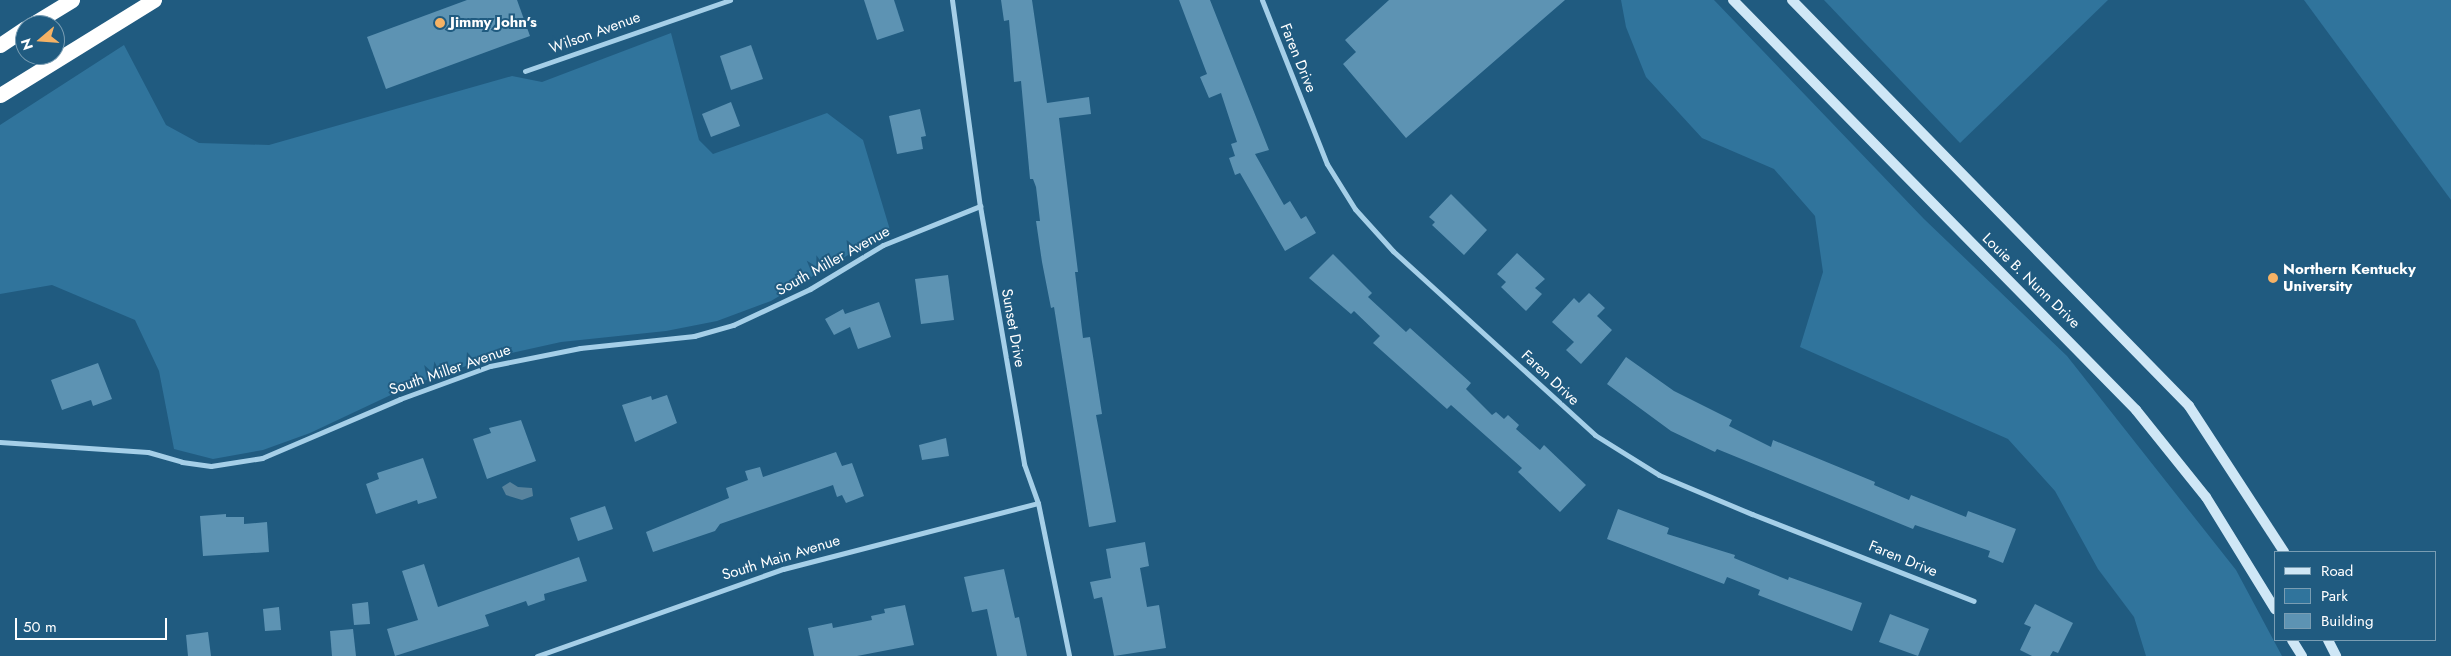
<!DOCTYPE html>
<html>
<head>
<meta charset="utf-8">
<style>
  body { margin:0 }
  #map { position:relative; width:2451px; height:656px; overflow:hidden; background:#205b80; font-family:Jost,sans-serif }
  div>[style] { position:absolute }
  .green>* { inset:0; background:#30749c }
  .water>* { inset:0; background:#58839d }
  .building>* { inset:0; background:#5d93b3 }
  .street>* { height:5px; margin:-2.5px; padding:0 2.5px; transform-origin:2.5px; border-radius:2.5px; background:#a5cfe8 }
  .secondary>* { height:10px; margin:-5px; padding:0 5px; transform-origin:5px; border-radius:5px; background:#cfe7f6 }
  .highway>* { height:15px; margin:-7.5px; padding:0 7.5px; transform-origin:7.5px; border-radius:7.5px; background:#fff }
  .dots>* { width:14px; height:14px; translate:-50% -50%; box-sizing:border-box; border:2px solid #205b80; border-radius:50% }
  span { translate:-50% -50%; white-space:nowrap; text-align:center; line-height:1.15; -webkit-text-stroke:4px #205b80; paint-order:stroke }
  .poi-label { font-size:15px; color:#fff; font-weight:700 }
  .left { translate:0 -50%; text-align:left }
  .street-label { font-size:15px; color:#fff }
  .legend { position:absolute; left:2274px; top:551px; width:162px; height:90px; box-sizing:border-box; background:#205b80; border:1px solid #799db3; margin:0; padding:6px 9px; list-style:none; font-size:15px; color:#fff }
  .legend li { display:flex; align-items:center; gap:10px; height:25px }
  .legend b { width:25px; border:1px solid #799db3 }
  .north { position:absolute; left:15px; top:15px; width:50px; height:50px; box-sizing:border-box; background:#205b80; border:1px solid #799db3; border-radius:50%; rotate:252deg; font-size:14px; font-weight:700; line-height:20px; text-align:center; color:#fff }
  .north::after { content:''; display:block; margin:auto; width:18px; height:22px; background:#f5b265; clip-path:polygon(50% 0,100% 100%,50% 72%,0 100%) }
  .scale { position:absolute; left:15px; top:618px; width:152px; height:22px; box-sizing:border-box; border:2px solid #fff; border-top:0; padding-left:6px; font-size:15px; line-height:18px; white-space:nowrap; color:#fff; -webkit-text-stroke:4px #205b80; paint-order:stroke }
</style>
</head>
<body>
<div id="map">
  <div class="green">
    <i style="clip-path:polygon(1621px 0,1714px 0,1924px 219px,2067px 356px,2236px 570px,2282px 656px,2146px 656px,2134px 617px,2098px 569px,2055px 491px,2008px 439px,1800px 347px,1823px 272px,1815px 216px,1774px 169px,1702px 138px,1646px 77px,1626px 27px)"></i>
    <i style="clip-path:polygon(1824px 0,2108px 0,1960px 143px)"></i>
    <i style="clip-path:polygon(2304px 0,2451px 0,2451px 200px)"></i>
    <i style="clip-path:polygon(671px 33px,699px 140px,713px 154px,827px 113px,863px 140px,890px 230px,771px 301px,717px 321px,666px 331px,561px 342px,489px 358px,412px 385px,310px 433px,263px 450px,213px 459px,174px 449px,159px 371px,135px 320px,52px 285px,0 294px,0 125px,124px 45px,166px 125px,199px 143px,269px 145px,512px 76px,542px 82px)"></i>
  </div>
  <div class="water">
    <i style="clip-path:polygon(510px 482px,518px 487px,532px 488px,533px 496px,522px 500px,506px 495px,502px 487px)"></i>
  </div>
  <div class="building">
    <i style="clip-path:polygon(467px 0,517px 0,530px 36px,386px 89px,367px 37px)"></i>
    <i style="clip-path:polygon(864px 0,894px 0,904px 31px,877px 40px)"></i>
    <i style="clip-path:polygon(1001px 0,1032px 0,1047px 103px,1089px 97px,1091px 114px,1059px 118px,1078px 272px,1075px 272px,1083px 338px,1090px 337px,1102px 414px,1096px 415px,1116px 522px,1089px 527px,1054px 307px,1051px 308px,1042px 262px,1036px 221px,1040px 221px,1036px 187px,1033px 179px,1030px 179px,1021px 81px,1014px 82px,1009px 20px,1004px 21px)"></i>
    <i style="clip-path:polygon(1179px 0,1210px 0,1269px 150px,1255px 154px,1284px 205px,1290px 201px,1301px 219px,1306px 216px,1316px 233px,1285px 251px,1240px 173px,1235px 175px,1229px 158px,1235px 156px,1231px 144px,1237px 142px,1221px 93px,1209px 98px,1200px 77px,1207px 74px)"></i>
    <i style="clip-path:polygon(1389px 0,1565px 0,1406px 138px,1343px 64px,1356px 52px,1345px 40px)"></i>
    <i style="clip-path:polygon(751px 45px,763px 79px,731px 90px,720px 56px)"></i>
    <i style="clip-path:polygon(731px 102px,740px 126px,711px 137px,702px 114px)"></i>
    <i style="clip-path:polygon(920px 109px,926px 136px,921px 137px,923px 149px,897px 154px,889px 116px)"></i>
    <i style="clip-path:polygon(1451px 194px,1487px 230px,1464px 255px,1432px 225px,1435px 222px,1429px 217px)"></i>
    <i style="clip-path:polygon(1517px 253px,1545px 279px,1535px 288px,1542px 294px,1526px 311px,1501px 287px,1506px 282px,1497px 274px)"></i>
    <i style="clip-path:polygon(1333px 254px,1372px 293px,1368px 297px,1406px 332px,1410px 328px,1471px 383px,1466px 389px,1492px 415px,1496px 412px,1504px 419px,1508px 415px,1519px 425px,1516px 429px,1540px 450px,1544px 445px,1586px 485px,1560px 512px,1518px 472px,1522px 468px,1451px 405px,1447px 409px,1373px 343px,1380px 336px,1354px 311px,1351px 314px,1309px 278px)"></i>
    <i style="clip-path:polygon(948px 275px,954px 320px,921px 324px,915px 279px)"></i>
    <i style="clip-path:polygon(1589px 293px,1605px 308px,1597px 316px,1612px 330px,1581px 364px,1566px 350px,1574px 342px,1552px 322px,1574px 298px,1579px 303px)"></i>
    <i style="clip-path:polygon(879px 302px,891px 337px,858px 349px,850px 327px,834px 335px,825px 319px,843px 309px,845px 314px)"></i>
    <i style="clip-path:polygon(1626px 357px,1674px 391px,1732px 420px,1729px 426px,1771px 447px,1773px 440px,1875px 482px,1874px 485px,1909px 500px,1911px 495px,1966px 517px,1968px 511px,2016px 529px,2003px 563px,1988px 557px,1990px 551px,1915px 525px,1913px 529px,1717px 449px,1715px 452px,1671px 431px,1607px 384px)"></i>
    <i style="clip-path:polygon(98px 363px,112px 399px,93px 406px,91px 400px,62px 410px,51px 380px)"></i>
    <i style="clip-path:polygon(667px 395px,677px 423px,635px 442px,622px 405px,651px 396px,652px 400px)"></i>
    <i style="clip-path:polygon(521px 420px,536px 461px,487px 479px,473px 439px,491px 433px,489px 428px)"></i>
    <i style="clip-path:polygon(946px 438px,949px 456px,922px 460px,919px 445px)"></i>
    <i style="clip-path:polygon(836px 452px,842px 466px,852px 463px,864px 496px,846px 503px,842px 495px,837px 497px,833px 485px,720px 524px,715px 531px,653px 552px,646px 532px,729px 498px,726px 488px,748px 480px,745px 471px,760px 467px,763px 477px)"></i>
    <i style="clip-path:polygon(423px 458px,437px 498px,418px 504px,417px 500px,376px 514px,366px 484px,379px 479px,377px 473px)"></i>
    <i style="clip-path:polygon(605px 506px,613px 529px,578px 541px,570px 518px)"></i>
    <i style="clip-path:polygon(1618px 509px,1669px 528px,1667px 534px,1735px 555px,1734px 558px,1788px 580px,1789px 577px,1862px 603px,1852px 631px,1758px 595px,1760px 590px,1727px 577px,1724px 584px,1607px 539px)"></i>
    <i style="clip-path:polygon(226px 514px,226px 517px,244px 517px,244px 524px,267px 522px,269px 552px,203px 556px,200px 516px)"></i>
    <i style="clip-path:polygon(1145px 542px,1149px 566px,1140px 568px,1147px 607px,1159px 605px,1166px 648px,1114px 656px,1102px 597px,1094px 599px,1090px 582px,1111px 578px,1106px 549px)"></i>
    <i style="clip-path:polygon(579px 557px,587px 581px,544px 594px,545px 600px,528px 606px,526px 601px,485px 615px,489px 626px,395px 656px,387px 629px,418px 620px,402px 571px,424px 564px,438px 607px)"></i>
    <i style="clip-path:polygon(1004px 569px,1015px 618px,1019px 617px,1027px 656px,997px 656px,987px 609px,972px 612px,964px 577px)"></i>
    <i style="clip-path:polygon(368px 602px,370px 624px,354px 625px,352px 604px)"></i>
    <i style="clip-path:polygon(2035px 604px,2073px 623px,2058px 653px,2053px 651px,2050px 656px,2032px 656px,2020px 650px,2031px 627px,2024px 624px)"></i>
    <i style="clip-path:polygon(905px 605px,914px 645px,857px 656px,814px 656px,808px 628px,832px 623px,833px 628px,872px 620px,871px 616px,885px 613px,884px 609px)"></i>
    <i style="clip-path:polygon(279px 607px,281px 630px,265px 631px,263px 609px)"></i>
    <i style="clip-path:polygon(1890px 614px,1929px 629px,1918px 656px,1879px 642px)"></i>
    <i style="clip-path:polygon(353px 629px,356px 656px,332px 656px,330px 631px)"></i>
    <i style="clip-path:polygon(208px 632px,211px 656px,188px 656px,186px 635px)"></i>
  </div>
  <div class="street">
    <i style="left:952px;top:0;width:208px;rotate:82.3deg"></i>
    <i style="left:980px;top:206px;width:262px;rotate:80.3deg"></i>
    <i style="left:1024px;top:464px;width:41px;rotate:70.3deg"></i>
    <i style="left:1038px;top:503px;width:156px;rotate:78.5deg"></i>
    <i style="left:1262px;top:0;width:176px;rotate:68.4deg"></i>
    <i style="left:1327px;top:164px;width:53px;rotate:58.1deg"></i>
    <i style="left:1355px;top:209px;width:57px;rotate:47.9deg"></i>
    <i style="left:1393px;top:251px;width:273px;rotate:42.3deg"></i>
    <i style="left:1595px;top:435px;width:75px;rotate:32deg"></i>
    <i style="left:1659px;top:475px;width:101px;rotate:22.8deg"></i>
    <i style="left:1752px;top:514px;width:238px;rotate:21.4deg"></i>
    <i style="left:525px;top:71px;width:217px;rotate:-19.1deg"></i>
    <i style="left:0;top:442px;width:148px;rotate:3.9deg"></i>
    <i style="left:148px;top:452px;width:35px;rotate:16deg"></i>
    <i style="left:182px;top:462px;width:29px;rotate:8deg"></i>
    <i style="left:211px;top:466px;width:52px;rotate:-8.9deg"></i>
    <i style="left:262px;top:458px;width:150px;rotate:-23.1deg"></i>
    <i style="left:400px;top:399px;width:96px;rotate:-20.1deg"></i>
    <i style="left:490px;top:366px;width:92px;rotate:-11.3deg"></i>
    <i style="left:580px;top:348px;width:115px;rotate:-6deg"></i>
    <i style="left:694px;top:336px;width:41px;rotate:-15.8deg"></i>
    <i style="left:733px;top:325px;width:85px;rotate:-25.1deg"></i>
    <i style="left:810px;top:289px;width:85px;rotate:-31.1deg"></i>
    <i style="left:883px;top:245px;width:105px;rotate:-21.9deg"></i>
    <i style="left:537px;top:656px;width:261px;rotate:-19.5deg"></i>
    <i style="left:783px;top:569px;width:263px;rotate:-14.5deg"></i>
  </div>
  <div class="secondary">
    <i style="left:1733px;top:0;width:575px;rotate:45.49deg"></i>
    <i style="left:2136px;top:410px;width:112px;rotate:51.2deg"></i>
    <i style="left:2206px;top:497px;width:132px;rotate:58.4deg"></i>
    <i style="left:1792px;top:0;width:568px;rotate:45.64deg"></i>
    <i style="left:2189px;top:406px;width:174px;rotate:56.9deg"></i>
    <i style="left:2292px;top:640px;width:19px;rotate:58deg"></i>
    <i style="left:2328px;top:640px;width:18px;rotate:63deg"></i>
  </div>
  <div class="highway">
    <i style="left:31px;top:25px;width:48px;rotate:-31.4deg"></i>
    <i style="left:0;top:45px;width:30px;rotate:-34deg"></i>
    <i style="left:0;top:95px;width:181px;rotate:-31.7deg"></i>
  </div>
  <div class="dots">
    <i style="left:440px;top:23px;background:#f5b265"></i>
    <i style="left:2273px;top:278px;background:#f5b265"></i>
  </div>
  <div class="poi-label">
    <span class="left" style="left:450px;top:23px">Jimmy John’s</span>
    <span class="left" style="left:2283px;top:278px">Northern Kentucky<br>University</span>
  </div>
  <div class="street-label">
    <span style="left:595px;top:33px;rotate:-20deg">Wilson Avenue</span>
    <span style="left:1298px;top:58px;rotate:68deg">Faren Drive</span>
    <span style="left:833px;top:261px;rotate:-29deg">South Miller Avenue</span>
    <span style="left:2031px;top:281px;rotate:44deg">Louie B. Nunn Drive</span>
    <span style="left:1013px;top:328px;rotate:80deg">Sunset Drive</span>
    <span style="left:450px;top:370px;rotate:-19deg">South Miller Avenue</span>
    <span style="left:1550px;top:378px;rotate:43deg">Faren Drive</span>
    <span style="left:781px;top:558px;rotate:-17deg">South Main Avenue</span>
    <span style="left:1903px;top:559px;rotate:22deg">Faren Drive</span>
  </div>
  <ul class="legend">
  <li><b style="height:6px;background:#cfe7f6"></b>Road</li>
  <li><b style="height:14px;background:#30749c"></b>Park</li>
  <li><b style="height:14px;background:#5d93b3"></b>Building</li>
  </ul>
  <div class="north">N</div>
  <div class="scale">50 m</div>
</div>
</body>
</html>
